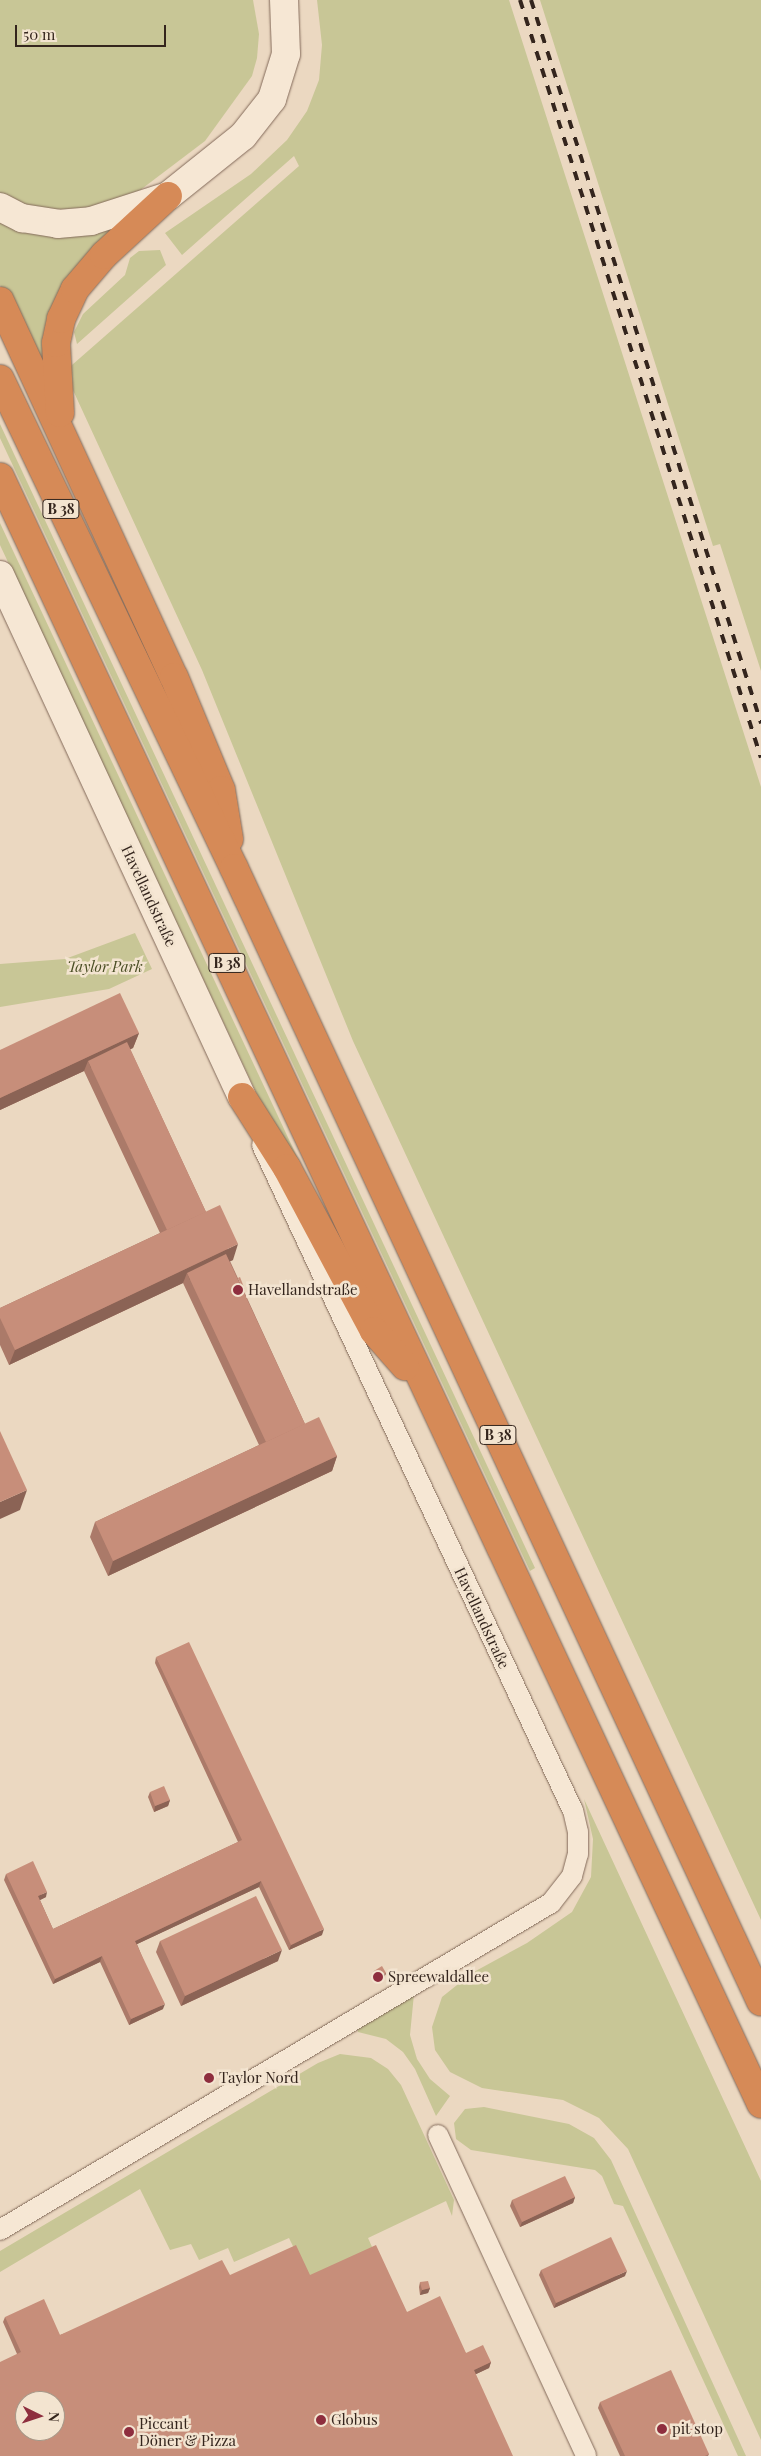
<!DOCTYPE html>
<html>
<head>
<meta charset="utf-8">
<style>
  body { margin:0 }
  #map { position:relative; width:761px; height:2456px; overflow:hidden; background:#ebd8c1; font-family:"Playfair Display",serif }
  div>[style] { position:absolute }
  .green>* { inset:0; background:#c8c696 }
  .roads { filter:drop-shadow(0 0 1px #836a5a) drop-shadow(0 0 1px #836a5a) }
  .street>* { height:20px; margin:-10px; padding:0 10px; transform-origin:10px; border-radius:10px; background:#f6e7d4 }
  .secondary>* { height:28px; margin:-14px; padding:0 14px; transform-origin:14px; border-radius:14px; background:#f6e7d4 }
  .highway>* { height:28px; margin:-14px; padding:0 14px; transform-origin:14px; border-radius:14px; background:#d68a57 }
  .rail>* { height:4px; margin-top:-2px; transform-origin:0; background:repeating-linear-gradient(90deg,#34251d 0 9px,transparent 0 18px) }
  .wall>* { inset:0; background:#ab7a69 }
  .shaded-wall>* { inset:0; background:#8b6355 }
  .building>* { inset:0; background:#c78e7a }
  .dots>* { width:14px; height:14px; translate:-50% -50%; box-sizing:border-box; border:2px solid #f3e4d0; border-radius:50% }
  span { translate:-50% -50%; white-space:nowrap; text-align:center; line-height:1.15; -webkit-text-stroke:5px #f3e4d0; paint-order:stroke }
  .shield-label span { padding:1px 4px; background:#f3e4d0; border:1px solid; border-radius:4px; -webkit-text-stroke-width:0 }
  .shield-label { font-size:14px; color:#34251d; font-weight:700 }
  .street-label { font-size:15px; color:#34251d }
  .park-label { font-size:15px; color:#4b4f25; font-style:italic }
  .poi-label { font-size:15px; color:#34251d }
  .left { translate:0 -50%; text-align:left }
  .north { position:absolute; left:15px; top:2391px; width:50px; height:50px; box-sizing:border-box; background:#f3e4d0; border:1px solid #a79888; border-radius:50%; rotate:94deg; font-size:14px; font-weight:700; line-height:20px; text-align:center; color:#34251d }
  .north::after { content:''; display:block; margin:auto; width:18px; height:22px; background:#8e2e3e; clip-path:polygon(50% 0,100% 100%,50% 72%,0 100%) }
  .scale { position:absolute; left:15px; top:25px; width:151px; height:22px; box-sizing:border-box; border:2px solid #34251d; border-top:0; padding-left:6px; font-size:15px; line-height:18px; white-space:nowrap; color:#34251d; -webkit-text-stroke:4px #f3e4d0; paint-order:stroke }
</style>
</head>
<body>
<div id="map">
  <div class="green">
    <i style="clip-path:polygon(0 0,253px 0,259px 34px,257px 58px,252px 76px,205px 141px,135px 194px,83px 216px,0 200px)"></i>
    <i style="clip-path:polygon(317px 0,509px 0,761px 787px,761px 1920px,353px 1041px,202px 670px,66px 375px,72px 365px,299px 166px,294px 156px,182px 255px,165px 233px,251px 174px,287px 140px,307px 111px,319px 80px,322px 45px)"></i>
    <i style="clip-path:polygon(540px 0,761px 0,761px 671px,720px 544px,713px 546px)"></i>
    <i style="clip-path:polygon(0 220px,123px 220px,106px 243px,46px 371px,40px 369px,0 285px)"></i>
    <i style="clip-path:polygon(160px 250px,166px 265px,77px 344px,74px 332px,83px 314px,125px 275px,130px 258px,139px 251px)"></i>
    <i style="clip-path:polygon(0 424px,535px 1568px,530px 1571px,0 438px)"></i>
    <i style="clip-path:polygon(0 523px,299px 1161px,300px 1165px,270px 1122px,0 545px)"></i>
    <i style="clip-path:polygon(135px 933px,152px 969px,109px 989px,0 1007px,0 964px,65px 959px)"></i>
    <i style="clip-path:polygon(584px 1799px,761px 2181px,761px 2440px,628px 2149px,599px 2118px,563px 2100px,482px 2088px,450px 2072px,435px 2050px,432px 2027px,442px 1997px,472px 1973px,527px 1943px,572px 1912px,591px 1877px,593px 1839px)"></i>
    <i style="clip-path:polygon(414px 1994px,410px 2035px,417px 2059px,430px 2079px,450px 2096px,436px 2116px,415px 2069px,403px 2052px,386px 2039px,358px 2032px,357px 2028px)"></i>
    <i style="clip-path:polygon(340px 2054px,371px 2058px,388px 2069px,401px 2085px,454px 2200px,452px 2216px,446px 2201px,368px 2238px,373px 2249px,309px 2279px,289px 2238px,234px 2262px,228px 2248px,199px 2260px,191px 2244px,170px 2250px,140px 2189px,0 2272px,0 2251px,318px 2063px)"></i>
    <i style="clip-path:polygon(484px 2107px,569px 2124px,594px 2138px,611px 2160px,746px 2456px,738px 2456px,623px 2206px,614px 2204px,602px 2176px,595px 2170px,471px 2150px,456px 2139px,454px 2123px,465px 2109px)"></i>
  </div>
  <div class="roads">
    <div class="street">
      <i style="left:438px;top:2135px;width:353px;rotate:65.2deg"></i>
      <i style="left:0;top:2230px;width:641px;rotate:-30.69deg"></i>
      <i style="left:551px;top:1903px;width:34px;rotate:-52deg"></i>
      <i style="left:572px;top:1876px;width:23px;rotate:-75deg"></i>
      <i style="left:578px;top:1854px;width:22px;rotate:-90deg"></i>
      <i style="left:578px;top:1832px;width:22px;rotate:-103deg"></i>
      <i style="left:573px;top:1811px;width:735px;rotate:-115.03deg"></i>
    </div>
    <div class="secondary">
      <i style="left:0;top:207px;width:25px;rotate:27deg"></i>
      <i style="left:22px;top:218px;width:36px;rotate:9deg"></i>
      <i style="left:58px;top:224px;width:33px;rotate:-5deg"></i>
      <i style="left:91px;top:221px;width:81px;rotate:-18deg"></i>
      <i style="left:168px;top:196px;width:96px;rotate:-38.7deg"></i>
      <i style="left:243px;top:136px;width:47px;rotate:-51.9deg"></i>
      <i style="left:272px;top:99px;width:47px;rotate:-72.7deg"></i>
      <i style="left:286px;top:54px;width:54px;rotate:-92.1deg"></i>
      <i style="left:0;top:575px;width:575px;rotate:65.13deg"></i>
    </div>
    <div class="highway">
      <i style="left:0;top:301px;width:414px;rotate:65.2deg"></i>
      <i style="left:174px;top:677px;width:122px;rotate:67.4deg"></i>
      <i style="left:221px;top:790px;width:50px;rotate:80.7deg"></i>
      <i style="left:0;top:379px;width:542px;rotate:64.43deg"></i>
      <i style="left:234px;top:868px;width:1250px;rotate:65.07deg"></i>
      <i style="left:60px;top:413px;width:70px;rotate:-93.3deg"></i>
      <i style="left:56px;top:343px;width:25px;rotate:-78deg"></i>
      <i style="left:61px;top:319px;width:33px;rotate:-65deg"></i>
      <i style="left:75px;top:289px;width:45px;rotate:-49.5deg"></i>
      <i style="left:104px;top:255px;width:87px;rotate:-42.7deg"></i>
      <i style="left:0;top:477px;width:1796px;rotate:64.93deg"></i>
      <i style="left:242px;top:1097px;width:84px;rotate:57.6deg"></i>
      <i style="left:287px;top:1168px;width:185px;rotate:61.9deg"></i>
      <i style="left:374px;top:1331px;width:47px;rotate:48.5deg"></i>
    </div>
  </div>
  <div class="rail">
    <i style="left:520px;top:0;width:795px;rotate:72.36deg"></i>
    <i style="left:531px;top:0;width:759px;rotate:72.35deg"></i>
  </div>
  <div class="wall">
    <i style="clip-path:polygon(139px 1033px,133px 1048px,130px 1049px,206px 1212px,233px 1260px,230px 1261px,305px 1424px,337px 1456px,332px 1471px,108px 1576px,90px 1537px,95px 1522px,259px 1445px,183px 1283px,9px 1365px,0 1345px,0 1308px,160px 1233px,84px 1071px,0 1110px,0 1050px)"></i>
    <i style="clip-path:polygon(156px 1657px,322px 1935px,289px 1950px,259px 1887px,137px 1944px,163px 2009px,129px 2025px,100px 1962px,53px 1984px,4px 1880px,6px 1874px,46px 1897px,40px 1900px,53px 1929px,238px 1842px,155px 1663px)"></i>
    <i style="clip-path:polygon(150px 1792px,170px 1800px,168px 1806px,154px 1812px,148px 1797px)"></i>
    <i style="clip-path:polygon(160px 1941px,278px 1961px,181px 2006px,156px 1952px)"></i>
    <i style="clip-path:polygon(374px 1971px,386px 1973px,384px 1978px,376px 1983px,372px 1976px)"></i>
    <i style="clip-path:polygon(575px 2197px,573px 2203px,520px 2227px,510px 2206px,512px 2200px)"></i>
    <i style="clip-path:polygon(541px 2270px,625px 2276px,554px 2308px,539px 2275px)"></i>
    <i style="clip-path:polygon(230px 2275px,310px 2275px,407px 2312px,466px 2353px,491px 2362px,489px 2368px,476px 2374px,17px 2354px,3px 2322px,5px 2317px,60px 2335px)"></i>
    <i style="clip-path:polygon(420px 2282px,430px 2288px,428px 2293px,420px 2295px,419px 2287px)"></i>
    <i style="clip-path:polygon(600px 2402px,709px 2454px,708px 2456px,620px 2456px,598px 2408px)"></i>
  </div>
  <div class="shaded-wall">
    <i style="clip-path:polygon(139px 1033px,133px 1048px,91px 1068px,88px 1061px,84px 1071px,0 1110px,0 1098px)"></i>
    <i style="clip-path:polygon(238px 1244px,233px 1260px,190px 1280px,187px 1273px,183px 1283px,9px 1365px,15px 1350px)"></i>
    <i style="clip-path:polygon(337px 1456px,332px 1471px,108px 1576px,113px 1561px)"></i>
    <i style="clip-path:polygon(27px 1490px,20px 1510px,0 1519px,0 1502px)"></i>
    <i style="clip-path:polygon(170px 1800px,168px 1806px,154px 1812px,155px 1806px)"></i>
    <i style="clip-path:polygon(261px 1881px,259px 1887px,133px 1946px,135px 1941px)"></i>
    <i style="clip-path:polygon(47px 1892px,46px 1897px,36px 1902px,38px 1896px)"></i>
    <i style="clip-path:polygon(324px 1929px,322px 1935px,289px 1950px,291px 1945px)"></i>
    <i style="clip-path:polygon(282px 1950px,278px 1961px,181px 2006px,185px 1996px)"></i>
    <i style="clip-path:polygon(102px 1956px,100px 1962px,53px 1984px,55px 1979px)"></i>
    <i style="clip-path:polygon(386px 1973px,384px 1978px,376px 1983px,378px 1978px)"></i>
    <i style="clip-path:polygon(165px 2004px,163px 2009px,129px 2025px,131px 2019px)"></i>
    <i style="clip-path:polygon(575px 2197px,573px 2203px,520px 2227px,522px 2222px)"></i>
    <i style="clip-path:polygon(627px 2271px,625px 2276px,554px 2308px,556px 2303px)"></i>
    <i style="clip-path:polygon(430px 2288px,428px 2293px,420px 2295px,422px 2290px)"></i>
    <i style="clip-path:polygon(491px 2362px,489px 2368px,472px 2376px,474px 2370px)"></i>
  </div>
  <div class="building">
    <i style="clip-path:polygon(120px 993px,139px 1033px,0 1098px,0 1050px)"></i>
    <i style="clip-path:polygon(127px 1042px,206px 1212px,167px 1230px,88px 1061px)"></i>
    <i style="clip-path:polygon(220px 1205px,238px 1244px,15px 1350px,0 1318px,0 1308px)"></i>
    <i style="clip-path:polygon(226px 1254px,305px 1424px,266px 1442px,187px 1273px)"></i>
    <i style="clip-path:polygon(240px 1277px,245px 1290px,244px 1291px,238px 1278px)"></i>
    <i style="clip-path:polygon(319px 1417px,337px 1456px,113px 1561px,95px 1522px)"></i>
    <i style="clip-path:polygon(0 1431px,27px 1490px,0 1502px)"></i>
    <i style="clip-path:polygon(189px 1642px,324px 1929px,291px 1945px,261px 1881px,135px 1941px,165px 2004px,131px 2019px,102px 1956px,55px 1979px,6px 1874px,33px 1861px,47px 1892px,38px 1896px,53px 1929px,242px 1840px,156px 1657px)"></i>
    <i style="clip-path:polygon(164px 1786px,170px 1800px,155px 1806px,150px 1792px)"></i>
    <i style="clip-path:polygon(256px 1896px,282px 1950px,185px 1996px,160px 1941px)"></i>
    <i style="clip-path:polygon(382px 1966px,386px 1973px,378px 1978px,374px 1971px)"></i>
    <i style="clip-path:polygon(565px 2176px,575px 2197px,522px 2222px,512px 2200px)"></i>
    <i style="clip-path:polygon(611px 2237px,627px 2271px,556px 2303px,541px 2270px)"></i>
    <i style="clip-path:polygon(evenodd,296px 2245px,310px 2275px,376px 2245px,407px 2312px,440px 2296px,466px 2353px,483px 2345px,491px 2362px,474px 2370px,513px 2456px,0 2456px,0 2362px,21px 2352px,5px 2317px,44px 2299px,60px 2335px,222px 2260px,230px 2275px,296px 2245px,25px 2401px,55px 2401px,55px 2431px,25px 2431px,25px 2401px)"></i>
    <i style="clip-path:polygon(428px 2281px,430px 2288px,422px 2290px,420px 2282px)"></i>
    <i style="clip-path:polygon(671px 2370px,709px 2454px,705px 2456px,625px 2456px,600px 2402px)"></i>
  </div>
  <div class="dots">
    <i style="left:238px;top:1290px;background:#8e2e3e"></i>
    <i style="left:378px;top:1977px;background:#8e2e3e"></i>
    <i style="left:209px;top:2078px;background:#8e2e3e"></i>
    <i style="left:321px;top:2420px;background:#8e2e3e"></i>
    <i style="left:662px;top:2429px;background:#8e2e3e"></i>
    <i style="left:129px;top:2432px;background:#8e2e3e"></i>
  </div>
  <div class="shield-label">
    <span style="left:61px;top:509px">B 38</span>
    <span style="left:227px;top:963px">B 38</span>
    <span style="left:498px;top:1435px">B 38</span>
  </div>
  <div class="street-label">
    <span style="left:149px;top:896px;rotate:65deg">Havellandstraße</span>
    <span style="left:482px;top:1618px;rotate:65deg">Havellandstraße</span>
  </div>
  <div class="park-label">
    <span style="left:105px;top:967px">Taylor Park</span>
  </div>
  <div class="poi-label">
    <span class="left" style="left:248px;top:1290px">Havellandstraße</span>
    <span class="left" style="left:388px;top:1977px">Spreewaldallee</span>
    <span class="left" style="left:219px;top:2078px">Taylor Nord</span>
    <span class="left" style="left:331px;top:2420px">Globus</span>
    <span class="left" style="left:139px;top:2432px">Piccant<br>Döner &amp; Pizza</span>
    <span class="left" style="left:672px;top:2429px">pit stop</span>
  </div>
  <div class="north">N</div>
  <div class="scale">50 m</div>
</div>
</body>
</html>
